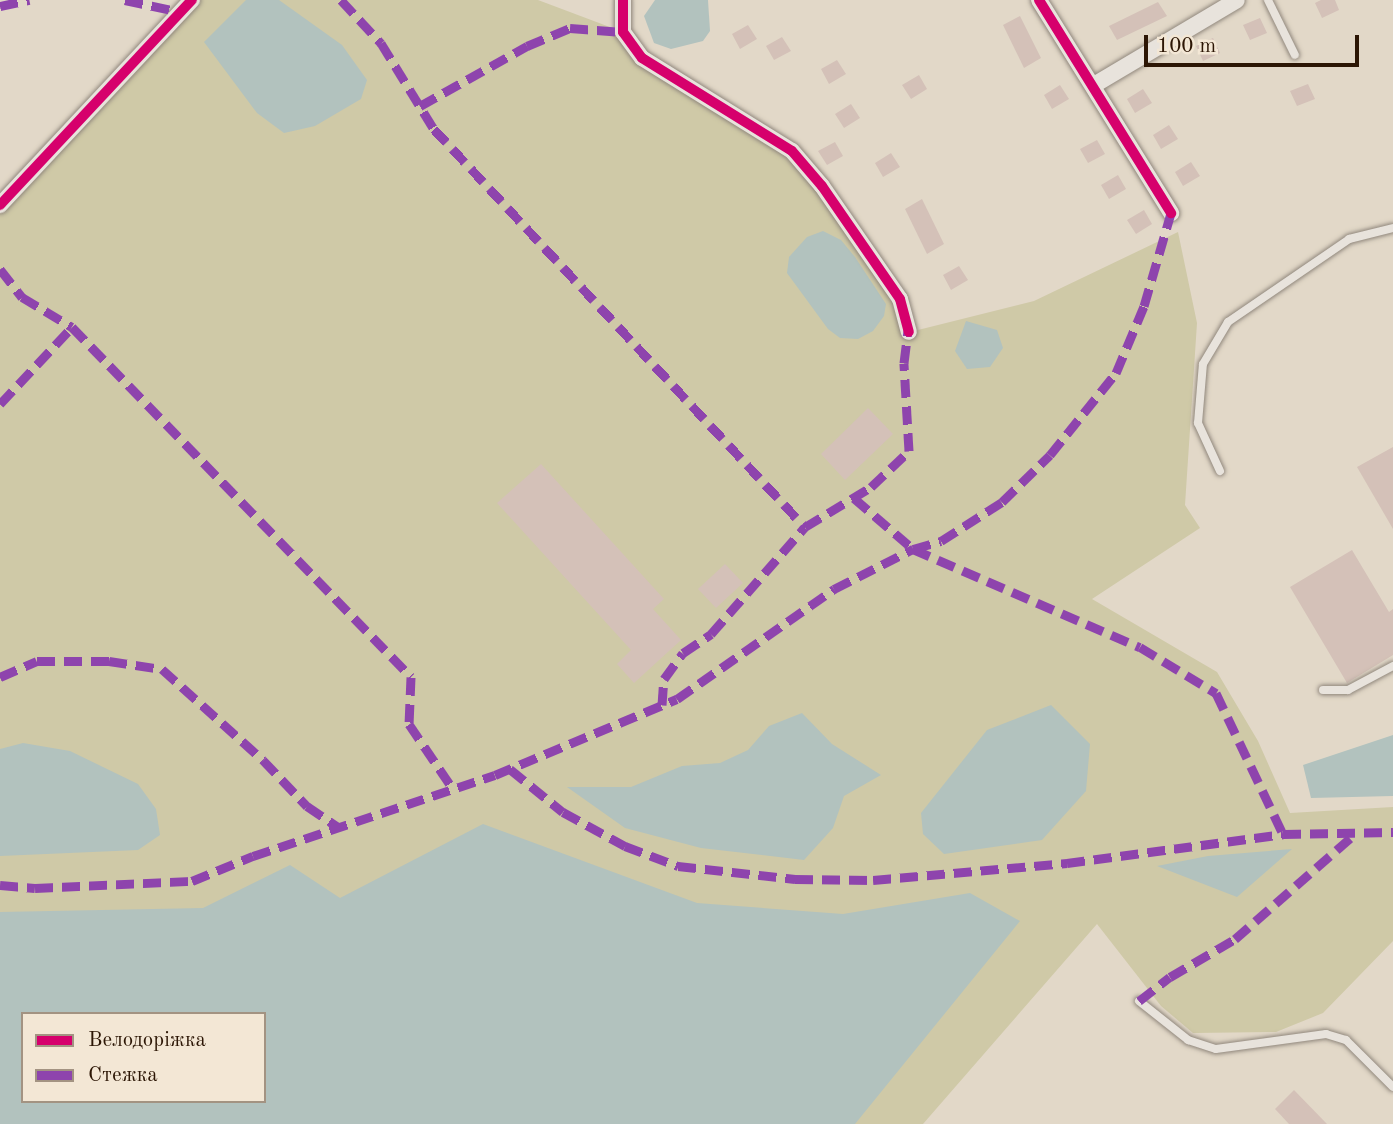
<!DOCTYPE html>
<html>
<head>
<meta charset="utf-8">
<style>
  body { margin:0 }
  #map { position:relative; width:1393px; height:1124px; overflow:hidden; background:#e2d8c8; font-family:"Old Standard TT",serif }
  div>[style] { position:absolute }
  .green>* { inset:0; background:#cfc9a7 }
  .water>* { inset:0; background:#b2c2be }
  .building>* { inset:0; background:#d4c1b8 }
  .roads { filter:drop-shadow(0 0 2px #91887d) drop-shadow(0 0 2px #91887d) }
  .lane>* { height:8px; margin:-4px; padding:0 4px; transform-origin:4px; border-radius:4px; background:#e8e3dc }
  .street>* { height:16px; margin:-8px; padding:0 8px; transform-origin:8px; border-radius:8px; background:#e8e3dc }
  .quiet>* { height:9px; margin-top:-4.5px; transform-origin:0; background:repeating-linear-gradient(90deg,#8e44ad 0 18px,transparent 0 27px) }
  .cycleway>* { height:10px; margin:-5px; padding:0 5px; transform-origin:5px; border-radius:5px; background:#d6006c }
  span { translate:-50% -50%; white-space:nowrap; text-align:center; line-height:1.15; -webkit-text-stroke:5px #f3e7d5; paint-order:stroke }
  .legend { position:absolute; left:21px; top:1012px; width:245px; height:91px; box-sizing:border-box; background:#f3e7d5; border:2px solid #a39382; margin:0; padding:9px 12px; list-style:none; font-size:21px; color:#2c1605 }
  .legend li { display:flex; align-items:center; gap:14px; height:35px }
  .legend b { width:35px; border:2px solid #a39382 }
  .scale { position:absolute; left:1144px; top:35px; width:215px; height:32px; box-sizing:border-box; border:4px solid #2c1605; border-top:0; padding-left:9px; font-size:21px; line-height:24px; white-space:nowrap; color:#2c1605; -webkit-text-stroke:5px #f3e7d5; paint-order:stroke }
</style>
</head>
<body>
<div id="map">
  <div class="green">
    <i style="clip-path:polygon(evenodd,192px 0,538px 0,623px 32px,642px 58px,771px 135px,862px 240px,910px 332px,1034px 301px,1178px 232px,1197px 323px,1185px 505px,1200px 528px,1092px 599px,1217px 672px,1258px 741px,1290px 813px,1393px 807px,1393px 941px,1323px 1013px,1276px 1032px,1193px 1033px,1161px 1006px,1097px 924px,923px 1124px,0 1124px,0 205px,192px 0,23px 1014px,264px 1014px,264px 1101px,23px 1101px,23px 1014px)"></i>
  </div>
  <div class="water">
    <i style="clip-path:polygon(246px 0,279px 0,342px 45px,367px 80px,361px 99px,315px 126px,284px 133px,257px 113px,204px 42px)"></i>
    <i style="clip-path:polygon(655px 0,708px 0,710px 31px,703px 41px,671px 49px,654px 43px,644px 16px)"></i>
    <i style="clip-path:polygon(823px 231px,841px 240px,855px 257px,886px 304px,884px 316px,873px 331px,858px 339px,840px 338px,828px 329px,787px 273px,789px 257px,807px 237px)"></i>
    <i style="clip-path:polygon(966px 321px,997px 330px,1003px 348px,990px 367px,967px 369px,955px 351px)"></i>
    <i style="clip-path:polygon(1051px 705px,1090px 744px,1086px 791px,1042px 840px,944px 854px,923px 834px,921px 813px,987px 730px)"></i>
    <i style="clip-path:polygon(802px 713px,832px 744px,881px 775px,844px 796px,833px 828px,804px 860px,701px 848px,625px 828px,567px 787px,631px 787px,682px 766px,720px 763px,748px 750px,769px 726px)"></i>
    <i style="clip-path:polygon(1393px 735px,1393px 796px,1311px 798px,1303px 765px)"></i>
    <i style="clip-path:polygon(23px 743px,70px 751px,138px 784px,156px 809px,160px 835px,138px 850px,0 856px,0 749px)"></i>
    <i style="clip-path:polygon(evenodd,483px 824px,697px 903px,843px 914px,970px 893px,1020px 921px,855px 1124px,0 1124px,0 912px,203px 908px,290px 865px,340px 898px,483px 824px,23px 1014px,264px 1014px,264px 1101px,23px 1101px,23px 1014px)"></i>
    <i style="clip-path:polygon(1292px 849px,1237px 897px,1157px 866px,1208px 856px)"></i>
  </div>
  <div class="building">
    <i style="clip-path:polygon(1321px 0,1335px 0,1339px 10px,1322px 18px,1315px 3px)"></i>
    <i style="clip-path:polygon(1158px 2px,1167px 16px,1117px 40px,1109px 26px)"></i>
    <i style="clip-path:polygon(1020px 16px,1041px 58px,1024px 68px,1003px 25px)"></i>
    <i style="clip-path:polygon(1260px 18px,1267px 33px,1250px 40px,1243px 25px)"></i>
    <i style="clip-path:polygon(748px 25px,757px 39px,740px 49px,732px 34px)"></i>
    <i style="clip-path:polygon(782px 37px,791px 51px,774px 60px,766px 46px)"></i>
    <i style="clip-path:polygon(1213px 38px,1220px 53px,1203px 61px,1196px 46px)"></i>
    <i style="clip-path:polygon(837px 60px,846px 74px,829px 84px,821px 69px)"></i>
    <i style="clip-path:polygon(919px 75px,927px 89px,911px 99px,902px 85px)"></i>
    <i style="clip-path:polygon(1308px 84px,1315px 99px,1297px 106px,1290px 91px)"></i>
    <i style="clip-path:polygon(1060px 85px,1069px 99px,1052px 109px,1044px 95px)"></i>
    <i style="clip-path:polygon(1143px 89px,1152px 103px,1135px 113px,1127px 99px)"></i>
    <i style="clip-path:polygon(851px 104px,860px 118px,844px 128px,835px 114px)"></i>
    <i style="clip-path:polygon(1169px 125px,1178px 139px,1161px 149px,1153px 135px)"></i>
    <i style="clip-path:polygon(1097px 140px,1105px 154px,1088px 163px,1080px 149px)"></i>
    <i style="clip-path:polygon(835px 142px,843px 156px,827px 165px,818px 151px)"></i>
    <i style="clip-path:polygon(891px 153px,900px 167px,883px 177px,875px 163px)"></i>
    <i style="clip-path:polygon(1191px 162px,1200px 176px,1183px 186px,1175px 172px)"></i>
    <i style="clip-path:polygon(1118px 175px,1126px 189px,1109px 199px,1101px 185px)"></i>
    <i style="clip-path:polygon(922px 199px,944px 244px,927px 254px,905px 209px)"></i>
    <i style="clip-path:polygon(1144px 210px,1152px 224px,1136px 234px,1127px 220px)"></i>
    <i style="clip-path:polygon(959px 266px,968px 280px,951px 290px,943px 275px)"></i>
    <i style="clip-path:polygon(868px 408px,893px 434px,845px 480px,821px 454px)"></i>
    <i style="clip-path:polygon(1393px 447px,1393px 529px,1357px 467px)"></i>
    <i style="clip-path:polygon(541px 464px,664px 599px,653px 609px,681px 640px,634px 683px,617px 664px,631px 650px,497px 503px)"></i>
    <i style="clip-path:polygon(1352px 550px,1389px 612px,1393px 609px,1393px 655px,1347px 683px,1290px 587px)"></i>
    <i style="clip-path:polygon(725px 564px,743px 583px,716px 608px,698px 589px)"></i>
    <i style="clip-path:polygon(1294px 1090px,1327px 1124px,1289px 1124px,1275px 1109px)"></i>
  </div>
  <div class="roads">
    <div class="lane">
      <i style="left:1268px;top:0;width:61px;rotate:63.9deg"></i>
      <i style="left:1220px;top:471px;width:53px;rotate:-114.6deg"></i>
      <i style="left:1198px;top:423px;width:59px;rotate:-85.2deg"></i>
      <i style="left:1203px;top:364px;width:49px;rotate:-59.2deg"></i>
      <i style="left:1228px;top:322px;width:147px;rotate:-34.4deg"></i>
      <i style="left:1349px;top:239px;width:45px;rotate:-14deg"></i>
      <i style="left:1323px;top:690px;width:25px"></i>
      <i style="left:1348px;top:690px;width:51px;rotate:-28.1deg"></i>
      <i style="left:1139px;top:1001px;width:63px;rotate:38.5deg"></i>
      <i style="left:1188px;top:1040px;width:29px;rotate:18deg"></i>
      <i style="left:1216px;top:1049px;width:111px;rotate:-7.8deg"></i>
      <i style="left:1326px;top:1034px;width:21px;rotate:17deg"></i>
      <i style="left:1346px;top:1040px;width:66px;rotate:45deg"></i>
    </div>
    <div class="street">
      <i style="left:623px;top:0;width:32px;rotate:90deg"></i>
      <i style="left:623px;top:32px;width:32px;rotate:54deg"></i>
      <i style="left:642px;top:58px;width:176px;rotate:31.8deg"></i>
      <i style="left:792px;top:151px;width:46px;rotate:49.4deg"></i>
      <i style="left:822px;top:186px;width:137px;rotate:55.4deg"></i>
      <i style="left:900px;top:299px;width:34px;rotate:75deg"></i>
      <i style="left:1039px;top:0;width:251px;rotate:58.2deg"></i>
      <i style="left:1094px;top:85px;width:166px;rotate:-30.7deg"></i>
      <i style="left:0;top:205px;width:281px;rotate:-46.9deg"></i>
    </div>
  </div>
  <div class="quiet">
    <i style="left:125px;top:0;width:57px;rotate:12.1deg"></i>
    <i style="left:341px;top:0;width:59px;rotate:47.1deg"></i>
    <i style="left:381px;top:43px;width:101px;rotate:58.4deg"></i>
    <i style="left:434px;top:129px;width:544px;rotate:47.01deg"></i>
    <i style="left:805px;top:527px;width:77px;rotate:-31.2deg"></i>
    <i style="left:871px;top:487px;width:52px;rotate:-43.5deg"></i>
    <i style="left:909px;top:451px;width:88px;rotate:-93.3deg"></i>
    <i style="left:904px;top:363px;width:35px;rotate:-83deg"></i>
    <i style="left:0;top:6px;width:30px;rotate:-12deg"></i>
    <i style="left:420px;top:106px;width:123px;rotate:-29.3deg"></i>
    <i style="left:527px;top:46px;width:47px;rotate:-22.7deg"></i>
    <i style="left:570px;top:28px;width:53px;rotate:4.3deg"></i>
    <i style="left:0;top:269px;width:36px;rotate:52deg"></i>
    <i style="left:22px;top:297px;width:58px;rotate:31deg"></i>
    <i style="left:72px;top:327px;width:487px;rotate:45.9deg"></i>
    <i style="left:411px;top:677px;width:47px;rotate:92.4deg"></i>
    <i style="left:409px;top:724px;width:78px;rotate:55.9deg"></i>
    <i style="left:0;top:404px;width:105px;rotate:-46.9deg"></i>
    <i style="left:854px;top:498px;width:78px;rotate:40.8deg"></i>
    <i style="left:913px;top:549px;width:29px;rotate:-16deg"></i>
    <i style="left:941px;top:541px;width:72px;rotate:-32.6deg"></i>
    <i style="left:1002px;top:502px;width:67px;rotate:-44.4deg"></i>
    <i style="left:1050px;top:455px;width:105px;rotate:-51.2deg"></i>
    <i style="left:1116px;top:373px;width:73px;rotate:-67.3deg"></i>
    <i style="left:1144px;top:306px;width:97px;rotate:-73.8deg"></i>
    <i style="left:0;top:677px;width:40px;rotate:-23.4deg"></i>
    <i style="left:37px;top:661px;width:72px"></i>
    <i style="left:109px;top:661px;width:54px;rotate:8.6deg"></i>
    <i style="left:162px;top:669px;width:136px;rotate:42deg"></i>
    <i style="left:263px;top:760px;width:64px;rotate:46.3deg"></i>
    <i style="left:307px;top:806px;width:37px;rotate:34deg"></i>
    <i style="left:662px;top:705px;width:26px;rotate:-86deg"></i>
    <i style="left:664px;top:679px;width:32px;rotate:-54deg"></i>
    <i style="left:683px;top:653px;width:34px;rotate:-34deg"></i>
    <i style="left:711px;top:634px;width:142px;rotate:-48.7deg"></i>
    <i style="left:510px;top:769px;width:68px;rotate:39.1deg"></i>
    <i style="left:563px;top:812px;width:71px;rotate:28.7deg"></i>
    <i style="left:625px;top:846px;width:57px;rotate:20.7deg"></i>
    <i style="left:678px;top:866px;width:118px;rotate:6.3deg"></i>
    <i style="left:795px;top:879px;width:78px;rotate:0.7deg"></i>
    <i style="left:873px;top:880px;width:195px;rotate:-5deg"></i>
    <i style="left:1067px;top:863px;width:218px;rotate:-7.6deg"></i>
    <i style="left:1283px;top:834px;width:110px;rotate:-1deg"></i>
    <i style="left:0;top:885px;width:35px;rotate:5deg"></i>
    <i style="left:35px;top:888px;width:157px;rotate:-2.6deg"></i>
    <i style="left:192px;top:881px;width:66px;rotate:-22.3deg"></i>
    <i style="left:253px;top:856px;width:255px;rotate:-18.5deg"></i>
    <i style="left:495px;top:775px;width:197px;rotate:-22.7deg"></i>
    <i style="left:677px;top:699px;width:192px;rotate:-35deg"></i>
    <i style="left:834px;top:589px;width:89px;rotate:-26.9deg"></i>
    <i style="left:913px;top:549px;width:247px;rotate:23.4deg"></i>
    <i style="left:1140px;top:647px;width:89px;rotate:31.2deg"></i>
    <i style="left:1216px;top:693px;width:156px;rotate:64.6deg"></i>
    <i style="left:1139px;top:1001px;width:39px;rotate:-38deg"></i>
    <i style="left:1170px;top:977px;width:75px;rotate:-30.3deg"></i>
    <i style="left:1235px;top:939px;width:161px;rotate:-41.2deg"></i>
  </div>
  <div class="cycleway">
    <i style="left:623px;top:0;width:32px;rotate:90deg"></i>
    <i style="left:623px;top:32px;width:32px;rotate:54deg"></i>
    <i style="left:642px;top:58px;width:176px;rotate:31.8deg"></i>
    <i style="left:792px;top:151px;width:46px;rotate:49.4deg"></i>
    <i style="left:822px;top:186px;width:137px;rotate:55.4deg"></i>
    <i style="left:900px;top:299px;width:34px;rotate:75deg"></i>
    <i style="left:1039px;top:0;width:251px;rotate:58.2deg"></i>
    <i style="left:0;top:205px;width:281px;rotate:-46.9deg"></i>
  </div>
  <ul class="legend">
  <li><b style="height:9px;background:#d6006c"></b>Велодоріжка</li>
  <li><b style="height:9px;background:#8e44ad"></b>Стежка</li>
  </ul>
  <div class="scale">100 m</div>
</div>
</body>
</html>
